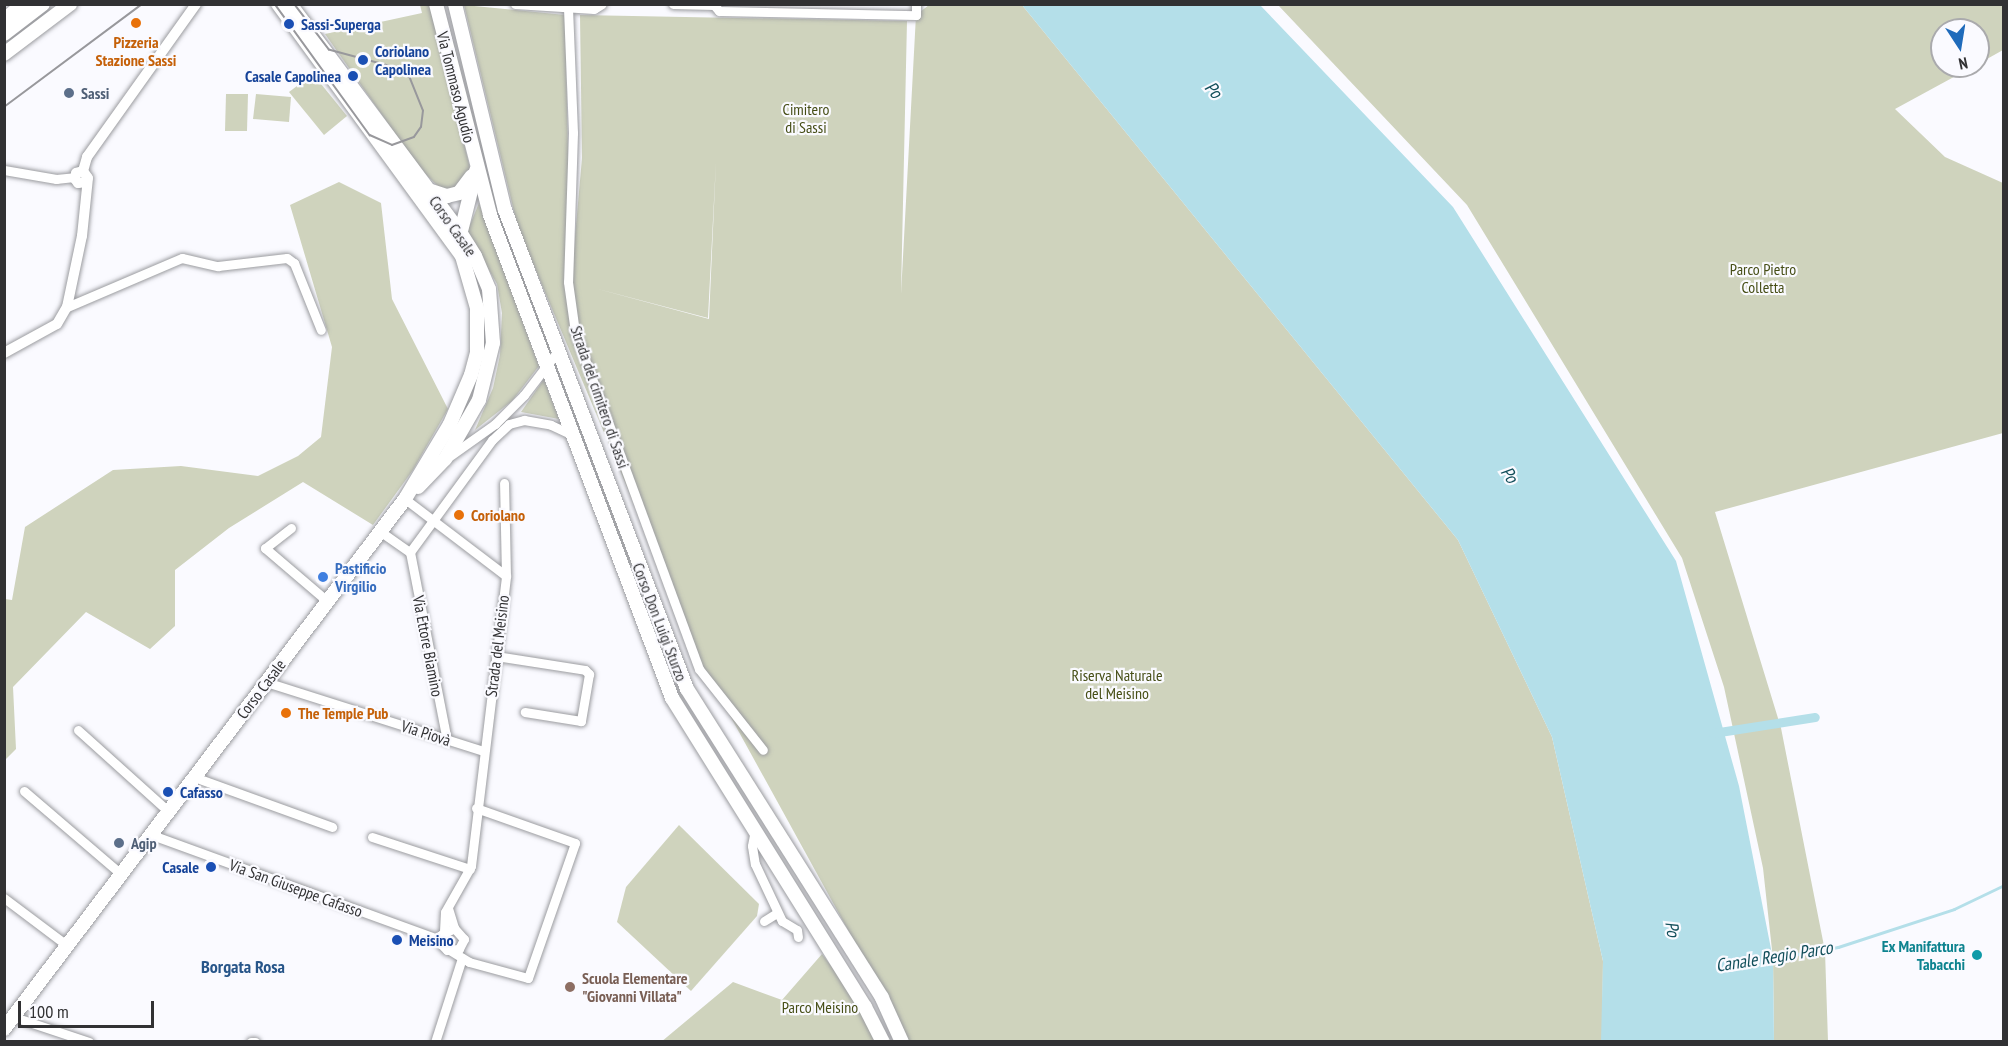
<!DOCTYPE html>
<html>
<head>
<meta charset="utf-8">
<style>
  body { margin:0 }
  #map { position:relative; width:2008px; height:1046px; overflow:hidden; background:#fafaff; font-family:"PT Sans Narrow",sans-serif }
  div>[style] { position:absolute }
  .green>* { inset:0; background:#cfd3bd }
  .water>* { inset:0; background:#b4dfe9 }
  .stream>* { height:3px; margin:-1.5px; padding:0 1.5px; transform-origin:1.5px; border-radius:1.5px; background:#b4dfe9 }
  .canal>* { height:9px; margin:-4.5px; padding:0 4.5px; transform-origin:4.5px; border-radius:4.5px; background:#b4dfe9 }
  .roads { filter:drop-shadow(0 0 2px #9b9ca0) drop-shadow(0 0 2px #9b9ca0) }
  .minor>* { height:9px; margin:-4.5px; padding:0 4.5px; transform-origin:4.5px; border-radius:4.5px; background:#fff }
  .tertiary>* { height:10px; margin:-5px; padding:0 5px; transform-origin:5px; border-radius:5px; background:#fff }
  .primary>* { height:14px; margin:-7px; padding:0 7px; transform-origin:7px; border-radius:7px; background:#fff }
  .tram>* { height:1.5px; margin:-0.75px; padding:0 0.75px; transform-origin:0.75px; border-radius:0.75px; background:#98989c }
  .dots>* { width:16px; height:16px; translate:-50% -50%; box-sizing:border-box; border:3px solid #fafaff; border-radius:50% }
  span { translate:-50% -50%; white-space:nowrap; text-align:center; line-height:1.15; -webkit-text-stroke:4.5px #fafaff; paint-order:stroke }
  .transit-label { font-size:16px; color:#164399; font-weight:700 }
  .left { translate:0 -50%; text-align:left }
  .right { translate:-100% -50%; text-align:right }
  .food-label { font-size:16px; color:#c56008; font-weight:700 }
  .street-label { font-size:16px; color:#313133 }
  .service-label { font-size:16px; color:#4e5e75; font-weight:700 }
  .park-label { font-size:16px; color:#464e16 }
  .shop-label { font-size:16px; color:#366cbe; font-weight:700 }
  .culture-label { font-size:16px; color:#0d838f; font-weight:700 }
  .education-label { font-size:16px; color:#785e54; font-weight:700 }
  .water-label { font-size:18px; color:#114e5a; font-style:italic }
  .neighbourhood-label { font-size:18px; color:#275589; font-weight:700 }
  .frame { position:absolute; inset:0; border:6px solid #313133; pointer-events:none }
  .north { position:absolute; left:1930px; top:18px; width:60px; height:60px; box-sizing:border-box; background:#fafaff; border:2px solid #aaaaad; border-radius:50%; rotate:168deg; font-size:16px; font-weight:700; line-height:24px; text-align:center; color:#313133 }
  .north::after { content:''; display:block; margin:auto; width:21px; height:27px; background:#1f6bbb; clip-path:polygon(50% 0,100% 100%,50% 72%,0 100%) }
  .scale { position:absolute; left:18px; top:1001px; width:136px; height:27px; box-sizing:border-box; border:3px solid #313133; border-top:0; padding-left:8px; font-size:18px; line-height:21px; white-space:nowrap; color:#313133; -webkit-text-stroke:4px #fafaff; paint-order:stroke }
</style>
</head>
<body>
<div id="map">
  <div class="green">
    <i style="clip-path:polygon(420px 5px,430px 5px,470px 168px,469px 177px,451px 190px,441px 189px,420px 169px,325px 34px,422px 13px)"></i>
    <i style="clip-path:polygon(evenodd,464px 5px,565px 15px,571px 282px,582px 158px,580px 15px,907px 21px,901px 294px,916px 15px,929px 5px,1022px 5px,1458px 540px,1552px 737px,1603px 961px,1602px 1041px,909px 1041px,701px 663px,518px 228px,464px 5px,716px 161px,709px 319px,594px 288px,708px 318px,716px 161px)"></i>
    <i style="clip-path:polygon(1278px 5px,2003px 5px,2003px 50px,1978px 64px,1978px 30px,1942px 30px,1942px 66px,1974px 66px,1895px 109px,1945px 157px,2003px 183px,2003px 433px,1715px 512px,1781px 728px,1825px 951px,1828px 1041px,1774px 1041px,1773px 959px,1763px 868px,1724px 687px,1682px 558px,1467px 205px)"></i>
    <i style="clip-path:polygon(313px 74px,347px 116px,324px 135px,289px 92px)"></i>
    <i style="clip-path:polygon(226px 94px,248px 94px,247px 131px,225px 131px)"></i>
    <i style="clip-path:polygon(256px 94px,291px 97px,289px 122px,253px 119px)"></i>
    <i style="clip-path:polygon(339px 182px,381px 203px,392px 299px,448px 409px,413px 470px,373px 525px,303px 482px,229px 528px,175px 570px,175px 626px,150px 649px,86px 612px,13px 687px,16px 749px,5px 760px,5px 599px,12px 600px,25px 527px,113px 470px,181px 466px,258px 476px,298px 456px,321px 437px,332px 347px,290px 205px)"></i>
    <i style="clip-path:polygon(479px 203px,539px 366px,512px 401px,475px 430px,493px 388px,500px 355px,502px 313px,497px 284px,467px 232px)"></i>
    <i style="clip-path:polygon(544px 379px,559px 419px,521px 412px)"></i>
    <i style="clip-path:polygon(679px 825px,759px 904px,757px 916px,691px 991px,617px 922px,626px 887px)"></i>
    <i style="clip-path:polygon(822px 954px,851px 992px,876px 1042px,661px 1042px,733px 982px,782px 1000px)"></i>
  </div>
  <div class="water">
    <i style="clip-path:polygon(1022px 5px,1260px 5px,1453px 207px,1676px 561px,1739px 786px,1773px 959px,1774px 1041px,1601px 1041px,1603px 961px,1552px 737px,1458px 540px)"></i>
  </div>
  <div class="stream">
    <i style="left:1769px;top:959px;width:70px;rotate:-9.9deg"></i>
    <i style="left:1838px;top:947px;width:122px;rotate:-18.1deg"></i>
    <i style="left:1954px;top:909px;width:55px;rotate:-25.6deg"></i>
  </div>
  <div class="canal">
    <i style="left:1713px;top:733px;width:103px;rotate:-8.9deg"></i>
  </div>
  <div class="roads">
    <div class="minor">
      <i style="left:515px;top:4px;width:79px;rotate:3.6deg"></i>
      <i style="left:594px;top:9px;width:9px;rotate:-32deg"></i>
      <i style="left:673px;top:4px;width:41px;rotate:1.4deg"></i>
      <i style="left:714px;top:5px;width:8px;rotate:50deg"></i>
      <i style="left:719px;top:11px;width:197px;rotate:1.2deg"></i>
      <i style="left:916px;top:15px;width:11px;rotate:-90deg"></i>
      <i style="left:568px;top:8px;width:125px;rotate:87.7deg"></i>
      <i style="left:573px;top:133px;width:149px;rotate:91.9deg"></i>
      <i style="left:568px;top:282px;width:50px;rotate:82deg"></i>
      <i style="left:575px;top:332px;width:359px;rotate:69.8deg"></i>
      <i style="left:699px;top:669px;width:103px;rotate:51.7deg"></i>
      <i style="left:4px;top:170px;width:53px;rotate:9.8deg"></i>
      <i style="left:56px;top:179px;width:18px;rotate:-6deg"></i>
      <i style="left:67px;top:307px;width:125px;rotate:-23.1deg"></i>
      <i style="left:182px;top:258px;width:37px;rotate:13deg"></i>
      <i style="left:218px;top:266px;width:69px;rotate:-6.6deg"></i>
      <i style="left:287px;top:258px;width:9px;rotate:36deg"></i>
      <i style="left:294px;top:263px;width:72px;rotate:68.1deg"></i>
      <i style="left:447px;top:458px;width:59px;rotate:-35.3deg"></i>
      <i style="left:495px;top:424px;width:41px;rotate:-45deg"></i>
      <i style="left:524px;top:395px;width:54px;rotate:-52.5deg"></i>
      <i style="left:405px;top:499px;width:127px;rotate:37.3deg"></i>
      <i style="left:291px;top:528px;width:33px;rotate:142deg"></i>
      <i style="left:265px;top:548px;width:82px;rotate:40.5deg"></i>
      <i style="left:381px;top:532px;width:35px;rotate:35deg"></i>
      <i style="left:410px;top:552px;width:139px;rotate:-53.8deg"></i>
      <i style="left:492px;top:440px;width:23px;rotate:-43deg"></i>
      <i style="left:509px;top:424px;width:16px;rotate:-15deg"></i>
      <i style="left:524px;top:420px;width:27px;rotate:10deg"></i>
      <i style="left:551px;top:425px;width:23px;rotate:25deg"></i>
      <i style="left:410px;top:552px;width:192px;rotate:78.9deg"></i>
      <i style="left:496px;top:656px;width:90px;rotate:8.9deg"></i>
      <i style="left:585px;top:670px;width:6px;rotate:45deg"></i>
      <i style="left:589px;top:674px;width:48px;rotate:99.7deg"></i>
      <i style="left:581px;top:721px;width:57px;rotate:-170.9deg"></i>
      <i style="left:266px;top:682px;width:228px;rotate:17.6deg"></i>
      <i style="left:78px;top:730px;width:122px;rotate:42deg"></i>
      <i style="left:194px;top:777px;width:147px;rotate:19.9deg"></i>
      <i style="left:24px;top:791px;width:129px;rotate:40.6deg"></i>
      <i style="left:755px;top:830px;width:16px;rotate:101deg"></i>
      <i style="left:752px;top:846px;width:18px;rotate:81deg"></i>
      <i style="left:755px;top:864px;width:63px;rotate:64.7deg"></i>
      <i style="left:782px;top:921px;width:17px;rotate:31deg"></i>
      <i style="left:797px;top:930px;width:7px;rotate:82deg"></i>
      <i style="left:152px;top:835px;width:307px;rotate:20deg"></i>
      <i style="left:372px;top:837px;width:103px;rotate:18.1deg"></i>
      <i style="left:4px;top:898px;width:80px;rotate:36.9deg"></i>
      <i style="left:448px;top:908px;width:21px;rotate:73deg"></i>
      <i style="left:454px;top:928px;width:15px;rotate:48deg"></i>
      <i style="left:464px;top:939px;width:11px;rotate:117deg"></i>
      <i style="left:459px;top:949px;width:12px;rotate:175deg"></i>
      <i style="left:447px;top:950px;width:8px;rotate:-135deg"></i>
      <i style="left:441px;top:944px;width:9px;rotate:-90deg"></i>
      <i style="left:441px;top:935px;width:15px;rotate:-28deg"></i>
      <i style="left:764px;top:921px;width:15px;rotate:-32deg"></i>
      <i style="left:444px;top:931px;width:19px;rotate:-87deg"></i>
      <i style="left:445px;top:912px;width:53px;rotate:-60.5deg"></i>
      <i style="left:471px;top:866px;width:292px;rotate:-83.1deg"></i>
      <i style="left:506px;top:576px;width:93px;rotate:-91.2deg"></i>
      <i style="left:451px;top:951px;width:21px;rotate:31deg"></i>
      <i style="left:469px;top:962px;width:61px;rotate:15.2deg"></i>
      <i style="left:528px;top:978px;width:143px;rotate:-70.8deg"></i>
      <i style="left:575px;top:843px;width:105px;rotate:-160.5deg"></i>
      <i style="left:14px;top:1017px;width:79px;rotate:18.4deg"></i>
      <i style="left:251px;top:1042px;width:4px"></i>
      <i style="left:435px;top:1042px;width:88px;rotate:-72.2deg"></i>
    </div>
    <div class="tertiary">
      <i style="left:83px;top:171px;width:15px;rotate:-74deg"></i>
      <i style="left:87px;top:157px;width:188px;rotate:-54.5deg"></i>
      <i style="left:83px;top:171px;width:7px;rotate:164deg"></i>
      <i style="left:76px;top:173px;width:6px;rotate:99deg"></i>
      <i style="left:75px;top:179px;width:5px;rotate:53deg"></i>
      <i style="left:78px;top:183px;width:8px;rotate:-7deg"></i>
      <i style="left:4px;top:353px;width:60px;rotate:-28.7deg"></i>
      <i style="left:57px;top:324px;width:20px;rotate:-60deg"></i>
      <i style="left:67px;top:307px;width:73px;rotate:-78.1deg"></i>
      <i style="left:82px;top:236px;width:58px;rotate:-84.1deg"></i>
      <i style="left:88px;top:178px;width:9px;rotate:-126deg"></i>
    </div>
    <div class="primary">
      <i style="left:290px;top:4px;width:284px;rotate:53.3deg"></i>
      <i style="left:460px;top:232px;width:28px;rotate:58deg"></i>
      <i style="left:475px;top:256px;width:36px;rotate:67deg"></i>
      <i style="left:489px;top:289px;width:54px;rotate:85.8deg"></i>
      <i style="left:493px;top:343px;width:59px;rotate:103.8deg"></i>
      <i style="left:479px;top:400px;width:68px;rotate:120deg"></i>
      <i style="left:445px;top:459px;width:39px;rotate:134deg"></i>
      <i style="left:436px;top:4px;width:218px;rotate:75.6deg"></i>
      <i style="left:490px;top:215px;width:516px;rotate:69.35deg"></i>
      <i style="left:672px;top:698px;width:364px;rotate:58deg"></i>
      <i style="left:865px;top:1007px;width:39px;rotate:63deg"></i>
      <i style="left:455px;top:4px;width:212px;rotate:76.4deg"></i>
      <i style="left:505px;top:210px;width:512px;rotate:69.2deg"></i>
      <i style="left:687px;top:689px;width:365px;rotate:57.7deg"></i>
      <i style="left:882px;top:998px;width:48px;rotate:65.6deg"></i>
      <i style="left:4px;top:20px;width:25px;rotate:-40deg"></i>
      <i style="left:4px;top:34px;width:49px;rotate:-37.6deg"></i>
      <i style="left:4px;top:54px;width:83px;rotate:-37.1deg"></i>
      <i style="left:428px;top:190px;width:20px;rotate:18deg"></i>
      <i style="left:447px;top:196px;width:12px;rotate:-14deg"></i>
      <i style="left:459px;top:193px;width:21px;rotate:-53deg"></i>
      <i style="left:459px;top:239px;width:70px;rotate:-76deg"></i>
      <i style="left:4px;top:1029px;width:665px;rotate:-52.89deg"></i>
      <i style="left:405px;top:499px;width:87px;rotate:-59deg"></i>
      <i style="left:450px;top:424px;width:53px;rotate:-66.8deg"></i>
      <i style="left:471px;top:375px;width:23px;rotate:-75deg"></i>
      <i style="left:477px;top:353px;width:45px;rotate:-90deg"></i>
      <i style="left:477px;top:308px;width:54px;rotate:-106.1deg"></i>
      <i style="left:462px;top:256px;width:312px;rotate:-126.1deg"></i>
    </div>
  </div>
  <div class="tram">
    <i style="left:275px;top:4px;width:162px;rotate:54.1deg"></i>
    <i style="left:370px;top:135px;width:24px;rotate:24deg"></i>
    <i style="left:392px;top:145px;width:23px;rotate:-20deg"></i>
    <i style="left:414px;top:137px;width:12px;rotate:-55deg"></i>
    <i style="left:421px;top:127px;width:16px;rotate:-83deg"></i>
    <i style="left:423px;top:111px;width:35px;rotate:-112deg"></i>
    <i style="left:410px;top:78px;width:21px;rotate:-149deg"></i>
    <i style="left:392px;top:67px;width:65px;rotate:-164.9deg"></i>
    <i style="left:329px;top:50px;width:58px;rotate:-127.3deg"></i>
    <i style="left:4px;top:107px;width:172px;rotate:-36.7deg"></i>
  </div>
  <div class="dots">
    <i style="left:136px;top:23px;background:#e8710a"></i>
    <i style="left:289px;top:24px;background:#1a4fb4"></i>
    <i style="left:363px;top:60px;background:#1a4fb4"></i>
    <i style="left:353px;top:76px;background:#1a4fb4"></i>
    <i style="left:69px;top:93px;background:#5c6f8a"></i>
    <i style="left:459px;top:515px;background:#e8710a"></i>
    <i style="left:323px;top:577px;background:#3f7fe0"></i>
    <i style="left:286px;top:713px;background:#e8710a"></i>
    <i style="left:168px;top:792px;background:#1a4fb4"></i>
    <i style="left:119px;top:843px;background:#5c6f8a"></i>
    <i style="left:211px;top:867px;background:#1a4fb4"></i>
    <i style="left:397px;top:940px;background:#1a4fb4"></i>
    <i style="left:1977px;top:955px;background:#0f9aa8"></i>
    <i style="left:570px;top:987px;background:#8d6e63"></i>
  </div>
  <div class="transit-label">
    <span class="left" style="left:301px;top:24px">Sassi-Superga</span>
    <span class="left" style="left:375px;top:60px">Coriolano<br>Capolinea</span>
    <span class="right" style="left:341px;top:76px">Casale Capolinea</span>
    <span class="left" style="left:180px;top:792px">Cafasso</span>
    <span class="right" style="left:199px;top:867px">Casale</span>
    <span class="left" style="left:409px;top:940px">Meisino</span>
  </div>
  <div class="food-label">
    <span style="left:136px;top:51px">Pizzeria<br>Stazione Sassi</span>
    <span class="left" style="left:471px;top:515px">Coriolano</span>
    <span class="left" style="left:298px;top:713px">The Temple Pub</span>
  </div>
  <div class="street-label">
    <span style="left:456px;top:87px;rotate:76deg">Via Tommaso Agudio</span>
    <span style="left:453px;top:226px;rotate:55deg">Corso Casale</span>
    <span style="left:600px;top:397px;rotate:71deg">Strada del cimitero di Sassi</span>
    <span style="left:660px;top:622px;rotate:69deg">Corso Don Luigi Sturzo</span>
    <span style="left:428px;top:646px;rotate:79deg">Via Ettore Biamino</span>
    <span style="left:497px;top:646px;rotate:-83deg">Strada del Meisino</span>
    <span style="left:261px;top:689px;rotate:-53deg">Corso Casale</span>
    <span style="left:426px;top:733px;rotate:18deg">Via Piovà</span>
    <span style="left:296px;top:888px;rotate:20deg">Via San Giuseppe Cafasso</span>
  </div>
  <div class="service-label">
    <span class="left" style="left:81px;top:93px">Sassi</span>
    <span class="left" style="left:131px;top:843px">Agip</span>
  </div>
  <div class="park-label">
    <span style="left:806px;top:118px">Cimitero<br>di Sassi</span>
    <span style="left:1763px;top:278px">Parco Pietro<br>Colletta</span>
    <span style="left:1117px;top:684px">Riserva Naturale<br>del Meisino</span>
    <span style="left:820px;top:1007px">Parco Meisino</span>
  </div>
  <div class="shop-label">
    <span class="left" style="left:335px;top:577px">Pastificio<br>Virgilio</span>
  </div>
  <div class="culture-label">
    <span class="right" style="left:1965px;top:955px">Ex Manifattura<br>Tabacchi</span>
  </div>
  <div class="education-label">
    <span class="left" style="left:582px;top:987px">Scuola Elementare<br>"Giovanni Villata"</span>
  </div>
  <div class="water-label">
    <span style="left:1213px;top:90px;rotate:49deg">Po</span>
    <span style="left:1509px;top:475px;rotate:56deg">Po</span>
    <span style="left:1672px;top:929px;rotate:82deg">Po</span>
    <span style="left:1774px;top:957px;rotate:-9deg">Canale Regio Parco</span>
  </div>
  <div class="neighbourhood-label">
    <span style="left:243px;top:967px">Borgata Rosa</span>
  </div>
  <div class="frame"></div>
  <div class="north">N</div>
  <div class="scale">100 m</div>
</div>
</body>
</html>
